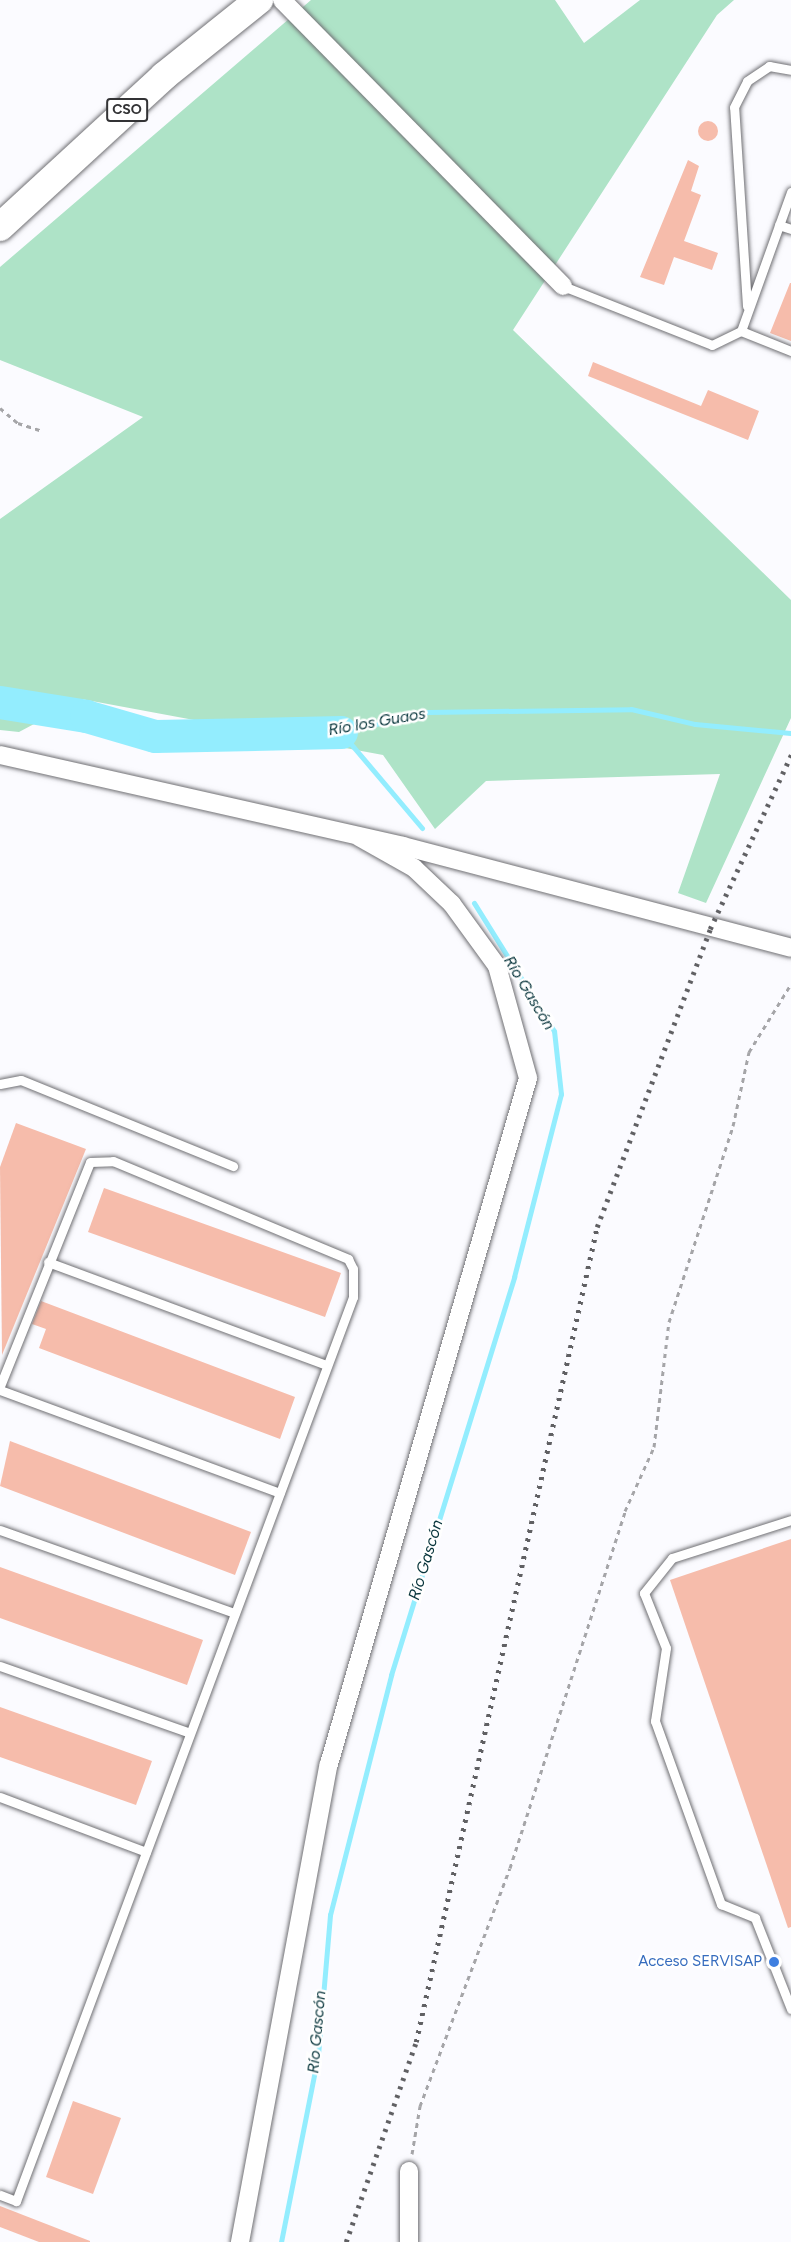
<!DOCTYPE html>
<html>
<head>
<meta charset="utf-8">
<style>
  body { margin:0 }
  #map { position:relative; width:791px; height:2242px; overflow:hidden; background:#fbfbff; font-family:Figtree,sans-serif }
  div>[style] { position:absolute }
  .green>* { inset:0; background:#aee3c7 }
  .stream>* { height:5px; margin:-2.5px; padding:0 2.5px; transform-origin:2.5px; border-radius:2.5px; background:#93edfe }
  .river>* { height:33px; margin:-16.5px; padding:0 16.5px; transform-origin:16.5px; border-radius:16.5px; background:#93edfe }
  .building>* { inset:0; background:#f6bcab }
  .round { border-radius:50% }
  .path>* { height:3px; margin-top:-1.5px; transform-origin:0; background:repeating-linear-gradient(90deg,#a5a5a8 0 4.5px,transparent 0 9px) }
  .roads { filter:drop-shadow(0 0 2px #707074) drop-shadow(0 0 2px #707074) }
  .service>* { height:9px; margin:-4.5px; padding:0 4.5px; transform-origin:4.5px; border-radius:4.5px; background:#fff }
  .minor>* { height:18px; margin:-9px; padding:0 9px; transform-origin:9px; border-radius:9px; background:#fff }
  .primary>* { height:28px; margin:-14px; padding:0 14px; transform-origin:14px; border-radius:14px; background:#fff }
  .rail>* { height:4.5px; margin-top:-2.25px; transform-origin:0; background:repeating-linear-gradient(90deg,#606063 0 3px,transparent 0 9px) }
  .dots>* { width:16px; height:16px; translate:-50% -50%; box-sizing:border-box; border:3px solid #fff; border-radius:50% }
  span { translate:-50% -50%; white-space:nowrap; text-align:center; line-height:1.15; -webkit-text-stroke:5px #fff; paint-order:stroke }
  .shield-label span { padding:2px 4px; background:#fff; border:2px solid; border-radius:4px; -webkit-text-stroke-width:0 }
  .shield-label { font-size:14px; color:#333335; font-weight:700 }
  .shop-label { font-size:15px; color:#366cbe }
  .right { translate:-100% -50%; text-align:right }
  .water-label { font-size:16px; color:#07343b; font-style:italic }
</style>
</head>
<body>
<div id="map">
  <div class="green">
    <i style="clip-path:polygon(311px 0,555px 0,584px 43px,640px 0,734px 0,717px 15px,513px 330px,791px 600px,791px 718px,706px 903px,678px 893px,720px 774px,486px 781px,435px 829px,383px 755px,81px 699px,19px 732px,0 730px,0 519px,143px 417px,0 360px,0 267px)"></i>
  </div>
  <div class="stream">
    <i style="left:422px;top:828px;width:126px;rotate:-130.2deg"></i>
    <i style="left:341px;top:732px;width:89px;rotate:-12.9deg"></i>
    <i style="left:428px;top:712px;width:203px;rotate:-0.8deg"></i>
    <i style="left:631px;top:709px;width:66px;rotate:13.2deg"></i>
    <i style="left:695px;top:724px;width:96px;rotate:5.4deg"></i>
    <i style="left:281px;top:2242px;width:191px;rotate:-78.8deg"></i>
    <i style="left:318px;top:2055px;width:141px;rotate:-85.1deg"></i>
    <i style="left:330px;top:1915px;width:248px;rotate:-75.7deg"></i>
    <i style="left:391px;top:1675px;width:417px;rotate:-72.8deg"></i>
    <i style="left:514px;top:1277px;width:189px;rotate:-75.6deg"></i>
    <i style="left:561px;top:1094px;width:63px;rotate:-96.3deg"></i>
    <i style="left:554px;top:1031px;width:151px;rotate:-122deg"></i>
  </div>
  <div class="river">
    <i style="left:0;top:702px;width:87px;rotate:9.2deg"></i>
    <i style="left:86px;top:716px;width:72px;rotate:16.2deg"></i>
    <i style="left:155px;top:736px;width:186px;rotate:-1.2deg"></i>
  </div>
  <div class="building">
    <i class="round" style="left:698px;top:121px;width:20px;height:20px"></i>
    <i style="clip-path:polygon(688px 160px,699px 166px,691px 191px,701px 195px,684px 241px,718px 253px,712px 270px,674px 257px,664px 285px,640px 277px)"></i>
    <i style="clip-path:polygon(790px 283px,791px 283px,791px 341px,770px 333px)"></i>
    <i style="clip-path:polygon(593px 362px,701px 406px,708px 390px,759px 411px,748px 440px,588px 376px)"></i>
    <i style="clip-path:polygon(16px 1123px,86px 1149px,2px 1355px,0 1167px)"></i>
    <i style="clip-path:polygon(104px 1188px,341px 1273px,325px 1317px,88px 1232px)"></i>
    <i style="clip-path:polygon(41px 1301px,295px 1397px,280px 1439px,39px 1348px,46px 1329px,32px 1324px)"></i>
    <i style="clip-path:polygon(10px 1441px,251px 1532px,235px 1575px,0 1486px)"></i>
    <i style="clip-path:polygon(791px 1539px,791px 1927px,788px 1928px,670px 1580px)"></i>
    <i style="clip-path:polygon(0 1567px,203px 1640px,187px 1685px,0 1618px)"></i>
    <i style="clip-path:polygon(0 1707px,152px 1761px,136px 1805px,0 1757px)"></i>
    <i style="clip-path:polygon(73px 2101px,121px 2118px,93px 2194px,46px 2177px)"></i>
    <i style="clip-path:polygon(0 2206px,90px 2241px,90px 2242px,39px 2242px,0 2227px)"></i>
  </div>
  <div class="path">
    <i style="left:0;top:408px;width:23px;rotate:40deg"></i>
    <i style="left:18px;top:423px;width:25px;rotate:18deg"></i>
    <i style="left:412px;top:2154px;width:49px;rotate:-80.5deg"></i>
    <i style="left:420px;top:2106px;width:254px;rotate:-69.3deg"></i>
    <i style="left:510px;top:1868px;width:375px;rotate:-72.1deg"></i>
    <i style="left:625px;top:1511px;width:70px;rotate:-65.6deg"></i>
    <i style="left:654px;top:1447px;width:126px;rotate:-83.2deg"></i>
    <i style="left:669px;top:1322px;width:206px;rotate:-71.9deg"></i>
    <i style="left:733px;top:1126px;width:76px;rotate:-77.8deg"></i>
    <i style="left:749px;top:1052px;width:80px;rotate:-58.3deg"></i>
  </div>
  <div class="roads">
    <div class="service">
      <i style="left:779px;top:225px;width:13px;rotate:18deg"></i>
      <i style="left:563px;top:286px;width:160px;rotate:21.6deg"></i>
      <i style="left:712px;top:345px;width:32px;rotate:-26deg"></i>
      <i style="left:741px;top:331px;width:148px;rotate:-70.2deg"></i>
      <i style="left:747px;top:306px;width:199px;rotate:-93.7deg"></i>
      <i style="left:734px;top:107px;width:29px;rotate:-63deg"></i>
      <i style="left:747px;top:81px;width:27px;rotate:-34deg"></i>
      <i style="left:769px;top:66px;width:22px;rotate:10deg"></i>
      <i style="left:741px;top:331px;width:54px;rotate:21.8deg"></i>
      <i style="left:0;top:1084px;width:21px;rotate:-11deg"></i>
      <i style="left:21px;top:1080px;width:229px;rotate:22.1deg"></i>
      <i style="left:48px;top:1262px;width:297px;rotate:20.3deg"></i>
      <i style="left:0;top:1386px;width:241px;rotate:-68.1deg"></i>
      <i style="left:90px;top:1162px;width:23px;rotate:-2deg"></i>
      <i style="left:113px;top:1161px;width:255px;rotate:22.6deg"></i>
      <i style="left:348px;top:1259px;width:11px;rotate:63deg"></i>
      <i style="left:353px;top:1269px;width:28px;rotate:90deg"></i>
      <i style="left:353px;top:1297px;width:965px;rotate:110.44deg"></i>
      <i style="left:16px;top:2201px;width:17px;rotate:-159deg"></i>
      <i style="left:0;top:1390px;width:298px;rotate:20.2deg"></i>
      <i style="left:791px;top:1520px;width:125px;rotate:162.3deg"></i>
      <i style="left:672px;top:1558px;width:45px;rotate:128.7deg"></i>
      <i style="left:644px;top:1593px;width:59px;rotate:68.2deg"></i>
      <i style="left:666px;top:1648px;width:74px;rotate:98.6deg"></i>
      <i style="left:655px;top:1721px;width:195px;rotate:70.2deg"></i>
      <i style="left:721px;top:1904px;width:37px;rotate:22deg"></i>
      <i style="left:755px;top:1918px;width:98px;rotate:68.4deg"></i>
      <i style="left:0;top:1530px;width:249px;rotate:19.5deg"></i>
      <i style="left:0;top:1666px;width:201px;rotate:19.4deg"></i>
      <i style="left:0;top:1797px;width:156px;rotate:20.6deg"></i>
    </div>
    <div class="minor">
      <i style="left:282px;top:0;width:401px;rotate:45.5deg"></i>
      <i style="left:0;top:755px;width:413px;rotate:12.7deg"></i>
      <i style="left:403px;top:846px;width:401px;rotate:14.7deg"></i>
      <i style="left:409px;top:2171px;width:71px;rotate:90deg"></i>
      <i style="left:240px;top:2242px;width:486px;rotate:-79.5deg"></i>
      <i style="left:329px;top:1764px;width:714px;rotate:-73.82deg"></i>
      <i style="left:528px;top:1078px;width:116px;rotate:-105.5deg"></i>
      <i style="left:497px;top:966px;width:77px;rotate:-126deg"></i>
      <i style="left:452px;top:904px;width:52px;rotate:-136.5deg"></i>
      <i style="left:414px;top:868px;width:63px;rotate:-150.6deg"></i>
    </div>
    <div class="primary">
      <i style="left:0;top:227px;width:223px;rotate:-42.6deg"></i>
      <i style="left:164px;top:76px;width:122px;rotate:-38.7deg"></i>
    </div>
  </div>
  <div class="rail">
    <i style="left:346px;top:2242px;width:212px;rotate:-70.7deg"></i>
    <i style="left:416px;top:2042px;width:835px;rotate:-77.48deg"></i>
    <i style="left:597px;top:1227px;width:319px;rotate:-69.2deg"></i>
    <i style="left:710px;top:929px;width:192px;rotate:-65deg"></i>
  </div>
  <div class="dots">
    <i style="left:774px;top:1962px;background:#3f7fe0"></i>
  </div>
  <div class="shield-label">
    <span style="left:127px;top:110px">CSO</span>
  </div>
  <div class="shop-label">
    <span class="right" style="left:762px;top:1962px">Acceso SERVISAP</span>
  </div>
  <div class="water-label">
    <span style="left:377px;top:722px;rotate:-10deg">Río los Guaos</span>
    <span style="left:529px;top:993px;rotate:59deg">Río Gascón</span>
    <span style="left:426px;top:1560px;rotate:-73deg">Río Gascón</span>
    <span style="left:317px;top:2032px;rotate:-85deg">Río Gascón</span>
  </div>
</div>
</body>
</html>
